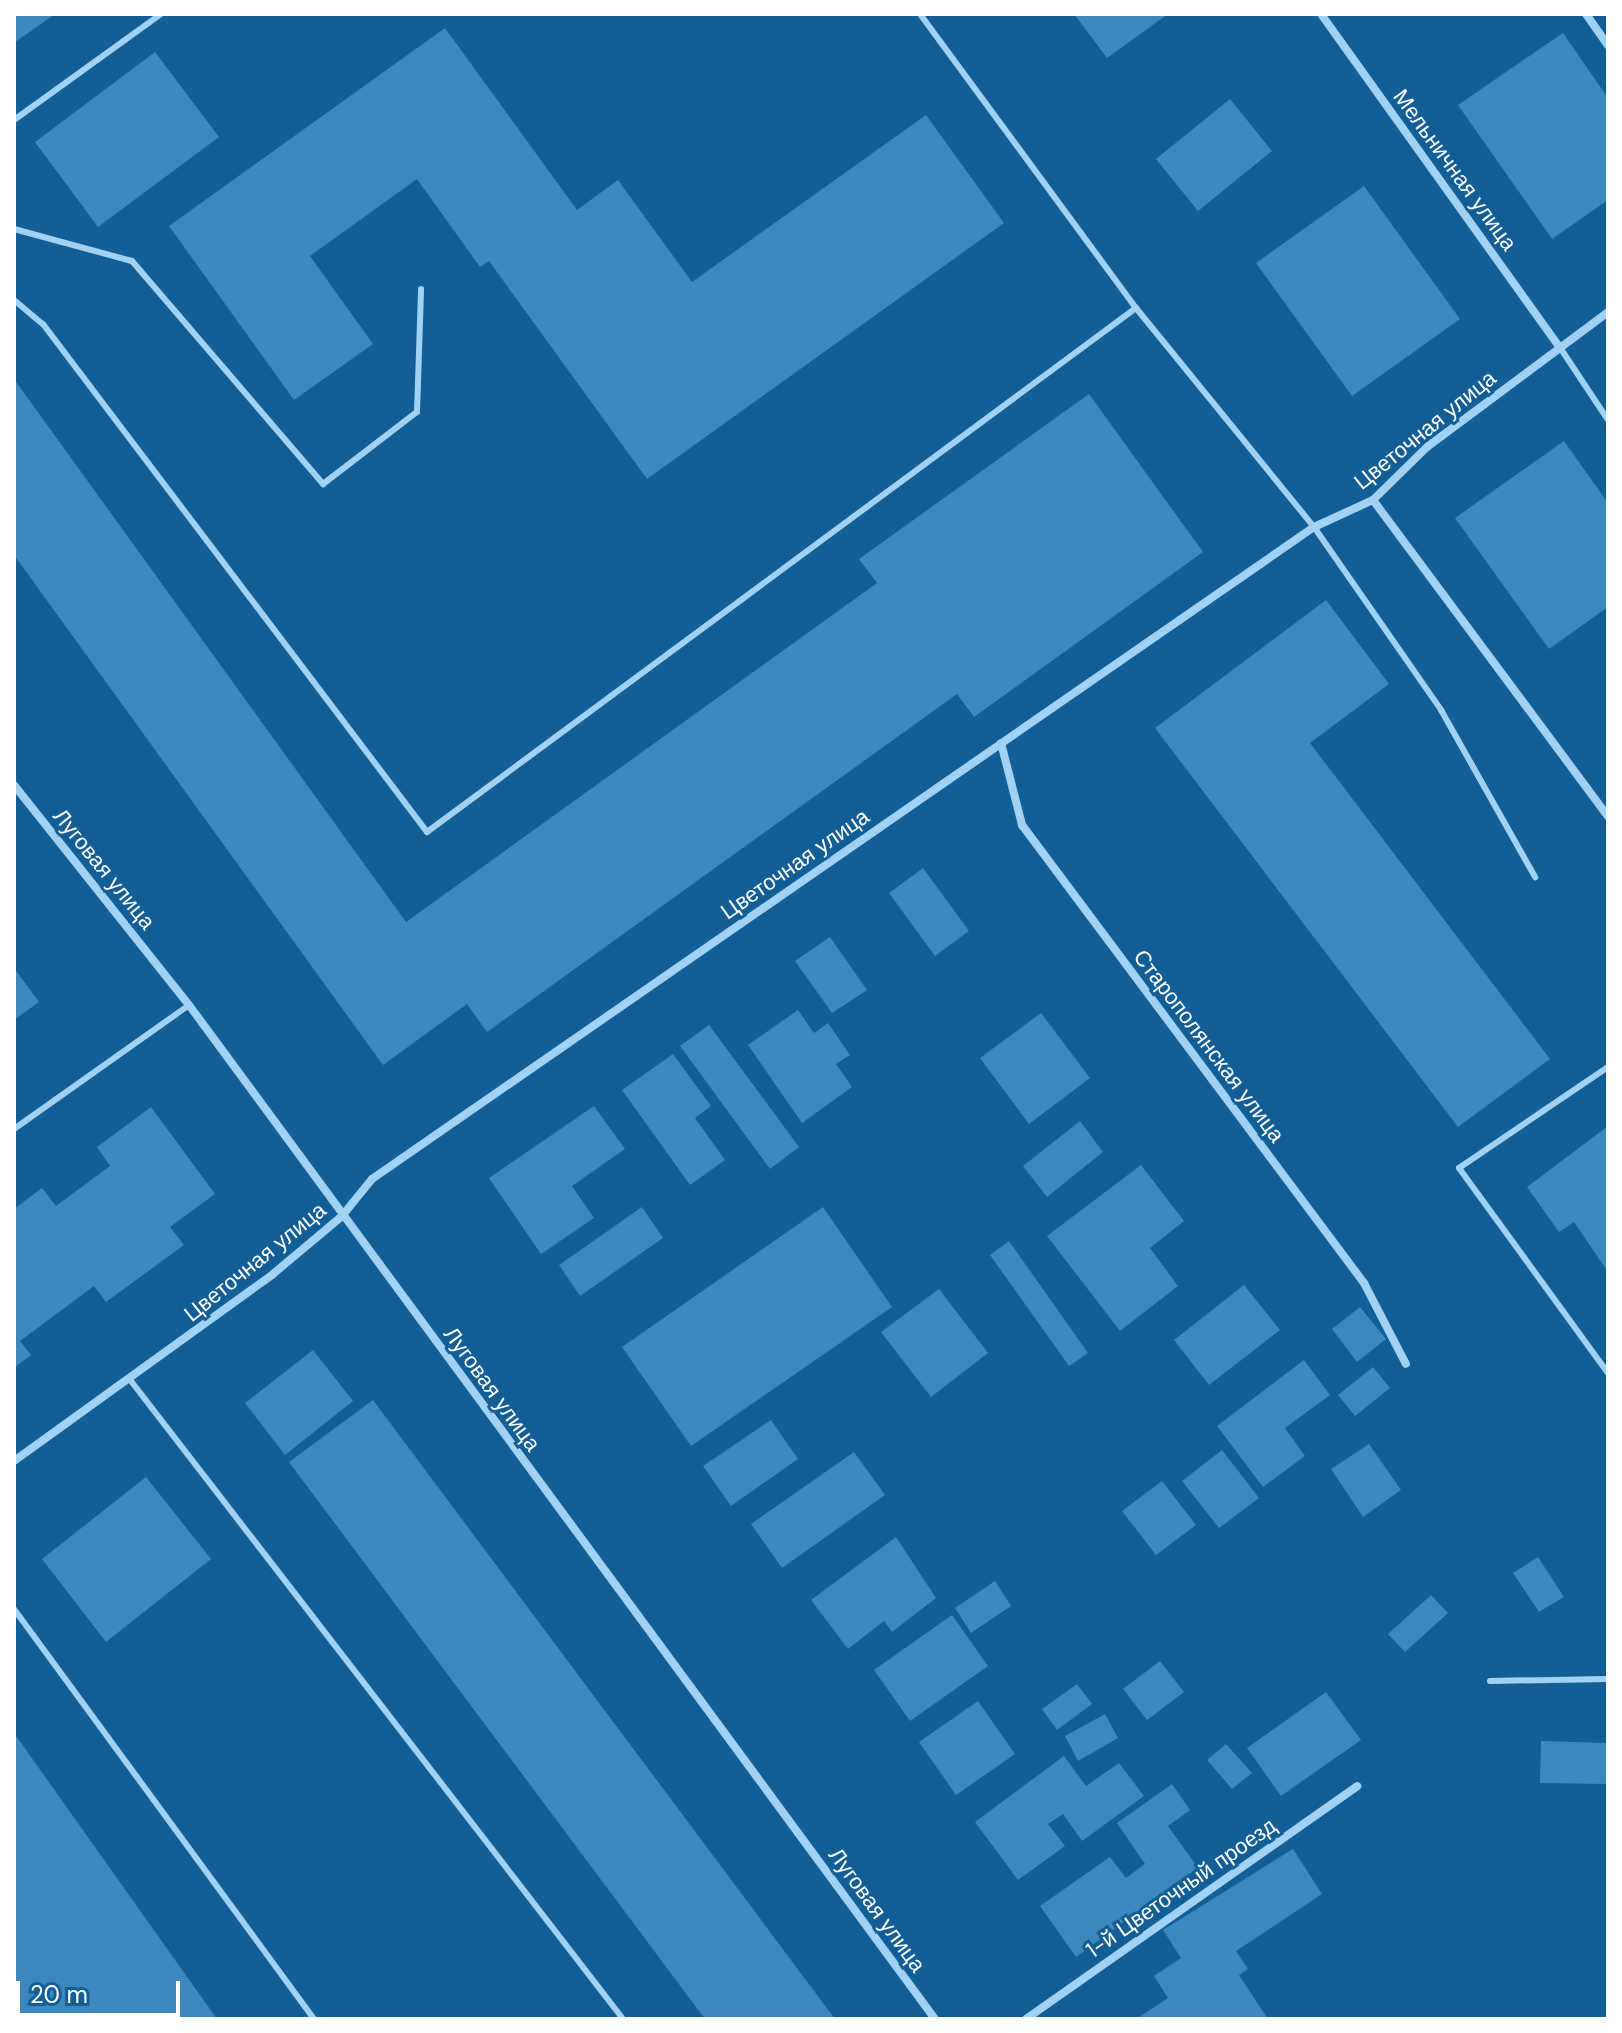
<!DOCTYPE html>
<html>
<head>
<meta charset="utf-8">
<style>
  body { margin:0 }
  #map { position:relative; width:1622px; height:2033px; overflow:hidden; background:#125e96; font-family:"DM Sans",sans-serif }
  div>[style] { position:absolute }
  .building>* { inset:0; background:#3b88be }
  .service>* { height:6px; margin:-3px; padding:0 3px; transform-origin:3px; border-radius:3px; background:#a2d2f3 }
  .minor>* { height:8px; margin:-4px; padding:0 4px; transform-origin:4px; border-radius:4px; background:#a2d2f3 }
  span { translate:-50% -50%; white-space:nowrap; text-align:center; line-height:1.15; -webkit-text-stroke:6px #125e96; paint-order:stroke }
  .street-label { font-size:22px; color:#fff }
  .frame { position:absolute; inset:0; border:16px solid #fff; pointer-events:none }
  .scale { position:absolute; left:16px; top:1981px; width:164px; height:36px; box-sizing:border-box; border:4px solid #fff; border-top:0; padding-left:10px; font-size:24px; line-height:28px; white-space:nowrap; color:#fff; -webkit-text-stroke:6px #125e96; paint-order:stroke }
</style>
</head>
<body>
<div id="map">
  <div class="building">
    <i style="clip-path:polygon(14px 14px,55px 14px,14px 43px)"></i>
    <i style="clip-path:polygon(1074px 14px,1168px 14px,1107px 58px)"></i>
    <i style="clip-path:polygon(445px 28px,577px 210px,618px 180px,692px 282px,926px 115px,1004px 223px,647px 479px,489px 261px,480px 267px,417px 179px,310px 256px,373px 344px,294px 400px,169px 226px)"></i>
    <i style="clip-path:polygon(1563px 33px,1608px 98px,1608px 200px,1552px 239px,1458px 105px)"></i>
    <i style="clip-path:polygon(155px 52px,219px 137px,98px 227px,35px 142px)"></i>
    <i style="clip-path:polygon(1230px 99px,1272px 151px,1198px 211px,1156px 159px)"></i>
    <i style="clip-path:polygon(1364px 186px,1460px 319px,1352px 396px,1256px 263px)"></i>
    <i style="clip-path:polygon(14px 379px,406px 922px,877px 583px,859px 559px,1089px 394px,1203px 552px,974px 717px,957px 694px,487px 1032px,467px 1004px,383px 1065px,14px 555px)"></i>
    <i style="clip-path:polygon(1564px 441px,1608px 503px,1608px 607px,1549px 649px,1455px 518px)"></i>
    <i style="clip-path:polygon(1326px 600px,1389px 684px,1310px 743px,1550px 1059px,1458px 1127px,1155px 728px)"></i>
    <i style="clip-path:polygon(923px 868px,969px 931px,935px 956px,889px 893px)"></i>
    <i style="clip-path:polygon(830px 937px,867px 990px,832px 1013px,795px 961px)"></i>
    <i style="clip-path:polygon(14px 968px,39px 1002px,14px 1020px)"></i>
    <i style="clip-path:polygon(798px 1010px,814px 1033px,828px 1023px,850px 1055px,836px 1064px,852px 1087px,802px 1123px,748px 1045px)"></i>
    <i style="clip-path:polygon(1041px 1013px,1090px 1078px,1029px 1124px,980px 1058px)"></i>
    <i style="clip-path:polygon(709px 1025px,799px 1147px,770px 1169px,680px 1046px)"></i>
    <i style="clip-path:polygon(673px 1054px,711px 1106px,695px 1118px,725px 1160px,690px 1185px,622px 1090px)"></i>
    <i style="clip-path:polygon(594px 1106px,625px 1149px,572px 1186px,594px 1218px,541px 1254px,489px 1178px)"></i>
    <i style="clip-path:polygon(151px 1107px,215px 1194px,170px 1227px,184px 1245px,106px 1302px,94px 1286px,20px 1341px,31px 1355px,14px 1368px,14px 1209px,42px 1188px,56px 1206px,110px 1166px,97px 1147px)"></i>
    <i style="clip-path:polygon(1080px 1121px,1103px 1152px,1047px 1197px,1023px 1166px)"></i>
    <i style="clip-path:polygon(1608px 1126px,1608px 1272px,1574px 1222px,1559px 1232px,1527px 1187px)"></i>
    <i style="clip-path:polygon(1141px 1165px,1184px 1221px,1150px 1248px,1178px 1286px,1120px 1331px,1047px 1236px)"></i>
    <i style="clip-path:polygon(642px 1207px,663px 1238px,580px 1296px,559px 1265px)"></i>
    <i style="clip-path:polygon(823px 1207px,892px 1307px,691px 1446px,622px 1347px)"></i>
    <i style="clip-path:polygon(1009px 1241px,1088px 1353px,1069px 1366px,990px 1255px)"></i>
    <i style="clip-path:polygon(1244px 1285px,1280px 1330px,1209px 1385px,1174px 1340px)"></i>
    <i style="clip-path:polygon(939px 1289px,988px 1353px,931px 1397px,881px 1332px)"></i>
    <i style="clip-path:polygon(1360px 1307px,1386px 1339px,1357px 1362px,1332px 1329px)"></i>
    <i style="clip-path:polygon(313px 1350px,353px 1401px,285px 1455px,245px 1403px)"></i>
    <i style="clip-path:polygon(1304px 1360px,1330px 1395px,1285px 1428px,1305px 1456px,1263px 1487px,1217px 1426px)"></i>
    <i style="clip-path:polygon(1373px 1367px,1390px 1388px,1355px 1416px,1338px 1395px)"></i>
    <i style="clip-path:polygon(373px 1400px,835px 2019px,705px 2019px,289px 1462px)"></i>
    <i style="clip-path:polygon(771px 1420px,798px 1459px,731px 1506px,703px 1466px)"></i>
    <i style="clip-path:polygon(1369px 1444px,1401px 1490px,1363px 1517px,1331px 1469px)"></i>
    <i style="clip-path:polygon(1222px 1450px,1259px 1498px,1219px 1528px,1182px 1481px)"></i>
    <i style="clip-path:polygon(854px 1452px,885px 1495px,782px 1568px,751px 1524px)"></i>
    <i style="clip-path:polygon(146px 1477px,211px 1559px,106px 1642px,42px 1559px)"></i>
    <i style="clip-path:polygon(1162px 1481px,1196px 1525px,1156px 1555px,1122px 1511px)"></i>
    <i style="clip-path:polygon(896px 1537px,936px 1598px,892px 1632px,884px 1621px,848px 1649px,811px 1600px)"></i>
    <i style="clip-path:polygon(1538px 1557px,1564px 1597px,1539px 1612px,1513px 1573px)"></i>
    <i style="clip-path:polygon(995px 1581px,1011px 1606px,971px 1633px,955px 1608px)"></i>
    <i style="clip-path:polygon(1431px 1595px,1448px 1613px,1405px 1652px,1388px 1634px)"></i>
    <i style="clip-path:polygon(952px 1615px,988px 1666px,910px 1721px,874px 1670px)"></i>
    <i style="clip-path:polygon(1160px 1661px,1184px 1692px,1147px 1720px,1123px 1689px)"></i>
    <i style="clip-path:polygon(1077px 1684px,1092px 1704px,1057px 1730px,1042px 1709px)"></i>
    <i style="clip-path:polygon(1326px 1692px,1361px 1740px,1281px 1796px,1247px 1748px)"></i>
    <i style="clip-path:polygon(978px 1701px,1015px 1754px,956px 1795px,919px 1742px)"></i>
    <i style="clip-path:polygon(1105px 1714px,1118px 1738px,1078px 1761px,1065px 1736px)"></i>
    <i style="clip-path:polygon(14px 1733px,217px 2019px,14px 2019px)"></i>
    <i style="clip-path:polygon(1541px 1741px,1608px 1743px,1608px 1784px,1540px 1783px)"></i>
    <i style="clip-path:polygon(1226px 1744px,1252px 1773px,1232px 1789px,1207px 1760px)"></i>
    <i style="clip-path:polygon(1064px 1756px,1086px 1786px,1119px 1763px,1144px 1796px,1082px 1841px,1063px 1814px,1048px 1824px,1065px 1846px,1018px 1880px,975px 1822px)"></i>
    <i style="clip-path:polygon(1172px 1784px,1190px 1810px,1168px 1826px,1198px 1868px,1076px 1957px,1040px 1906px,1110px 1857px,1126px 1878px,1145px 1864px,1117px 1823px)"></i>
    <i style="clip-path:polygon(1293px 1849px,1322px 1894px,1236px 1951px,1248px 1969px,1239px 1975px,1268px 2019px,1136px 2019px,1168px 1998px,1154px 1976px,1181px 1958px,1163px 1930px)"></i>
  </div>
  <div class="service">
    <i style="left:920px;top:14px;width:365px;rotate:53.7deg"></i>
    <i style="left:14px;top:120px;width:181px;rotate:-35.8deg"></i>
    <i style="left:14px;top:229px;width:122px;rotate:15.2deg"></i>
    <i style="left:132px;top:261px;width:294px;rotate:49.4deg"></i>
    <i style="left:323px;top:484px;width:118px;rotate:-37.5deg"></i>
    <i style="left:417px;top:412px;width:123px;rotate:-88.1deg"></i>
    <i style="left:14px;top:300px;width:38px;rotate:40deg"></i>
    <i style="left:43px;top:324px;width:637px;rotate:52.91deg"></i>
    <i style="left:427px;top:832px;width:882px;rotate:-36.47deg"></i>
    <i style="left:1136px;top:308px;width:282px;rotate:50.9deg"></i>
    <i style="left:1314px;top:527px;width:223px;rotate:55.2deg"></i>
    <i style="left:1441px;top:710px;width:192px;rotate:60.6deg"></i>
    <i style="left:1559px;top:346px;width:89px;rotate:56.5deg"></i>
    <i style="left:1608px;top:1067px;width:180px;rotate:145.9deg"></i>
    <i style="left:1459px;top:1168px;width:253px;rotate:54deg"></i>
    <i style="left:14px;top:1129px;width:214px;rotate:-35.3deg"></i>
    <i style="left:131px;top:1381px;width:806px;rotate:52.36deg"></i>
    <i style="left:14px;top:1609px;width:508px;rotate:53.81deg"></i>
    <i style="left:1490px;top:1681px;width:118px;rotate:-1deg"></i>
  </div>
  <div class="minor">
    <i style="left:1321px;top:14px;width:408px;rotate:54.4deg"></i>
    <i style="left:1586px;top:14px;width:38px;rotate:55deg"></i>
    <i style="left:1373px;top:500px;width:394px;rotate:53.4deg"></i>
    <i style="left:1001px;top:743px;width:85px;rotate:75.6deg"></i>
    <i style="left:1022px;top:825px;width:572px;rotate:53.25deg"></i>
    <i style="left:1364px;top:1283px;width:91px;rotate:62.6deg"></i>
    <i style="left:14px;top:785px;width:281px;rotate:51.5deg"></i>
    <i style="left:189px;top:1005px;width:1259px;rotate:53.66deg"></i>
    <i style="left:14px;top:1461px;width:319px;rotate:-35.8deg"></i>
    <i style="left:273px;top:1274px;width:90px;rotate:-40deg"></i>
    <i style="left:342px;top:1216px;width:48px;rotate:-51deg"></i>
    <i style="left:372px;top:1179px;width:1146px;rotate:-34.69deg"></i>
    <i style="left:1314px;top:527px;width:65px;rotate:-24.6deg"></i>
    <i style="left:1373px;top:500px;width:76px;rotate:-44.5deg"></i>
    <i style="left:1427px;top:447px;width:226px;rotate:-36.7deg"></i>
    <i style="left:1026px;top:2019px;width:405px;rotate:-35.1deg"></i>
  </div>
  <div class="street-label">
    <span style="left:1455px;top:170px;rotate:54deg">Мельничная улица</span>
    <span style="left:1425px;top:430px;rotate:-39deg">Цветочная улица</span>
    <span style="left:795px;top:864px;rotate:-35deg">Цветочная улица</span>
    <span style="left:104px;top:869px;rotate:51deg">Луговая улица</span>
    <span style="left:1209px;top:1046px;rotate:53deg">Старополянская улица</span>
    <span style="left:255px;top:1262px;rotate:-39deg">Цветочная улица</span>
    <span style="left:492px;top:1389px;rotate:54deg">Луговая улица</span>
    <span style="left:1181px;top:1888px;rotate:-35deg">1-й Цветочный проезд</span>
    <span style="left:877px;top:1910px;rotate:54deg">Луговая улица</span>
  </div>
  <div class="frame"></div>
  <div class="scale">20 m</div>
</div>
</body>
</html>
